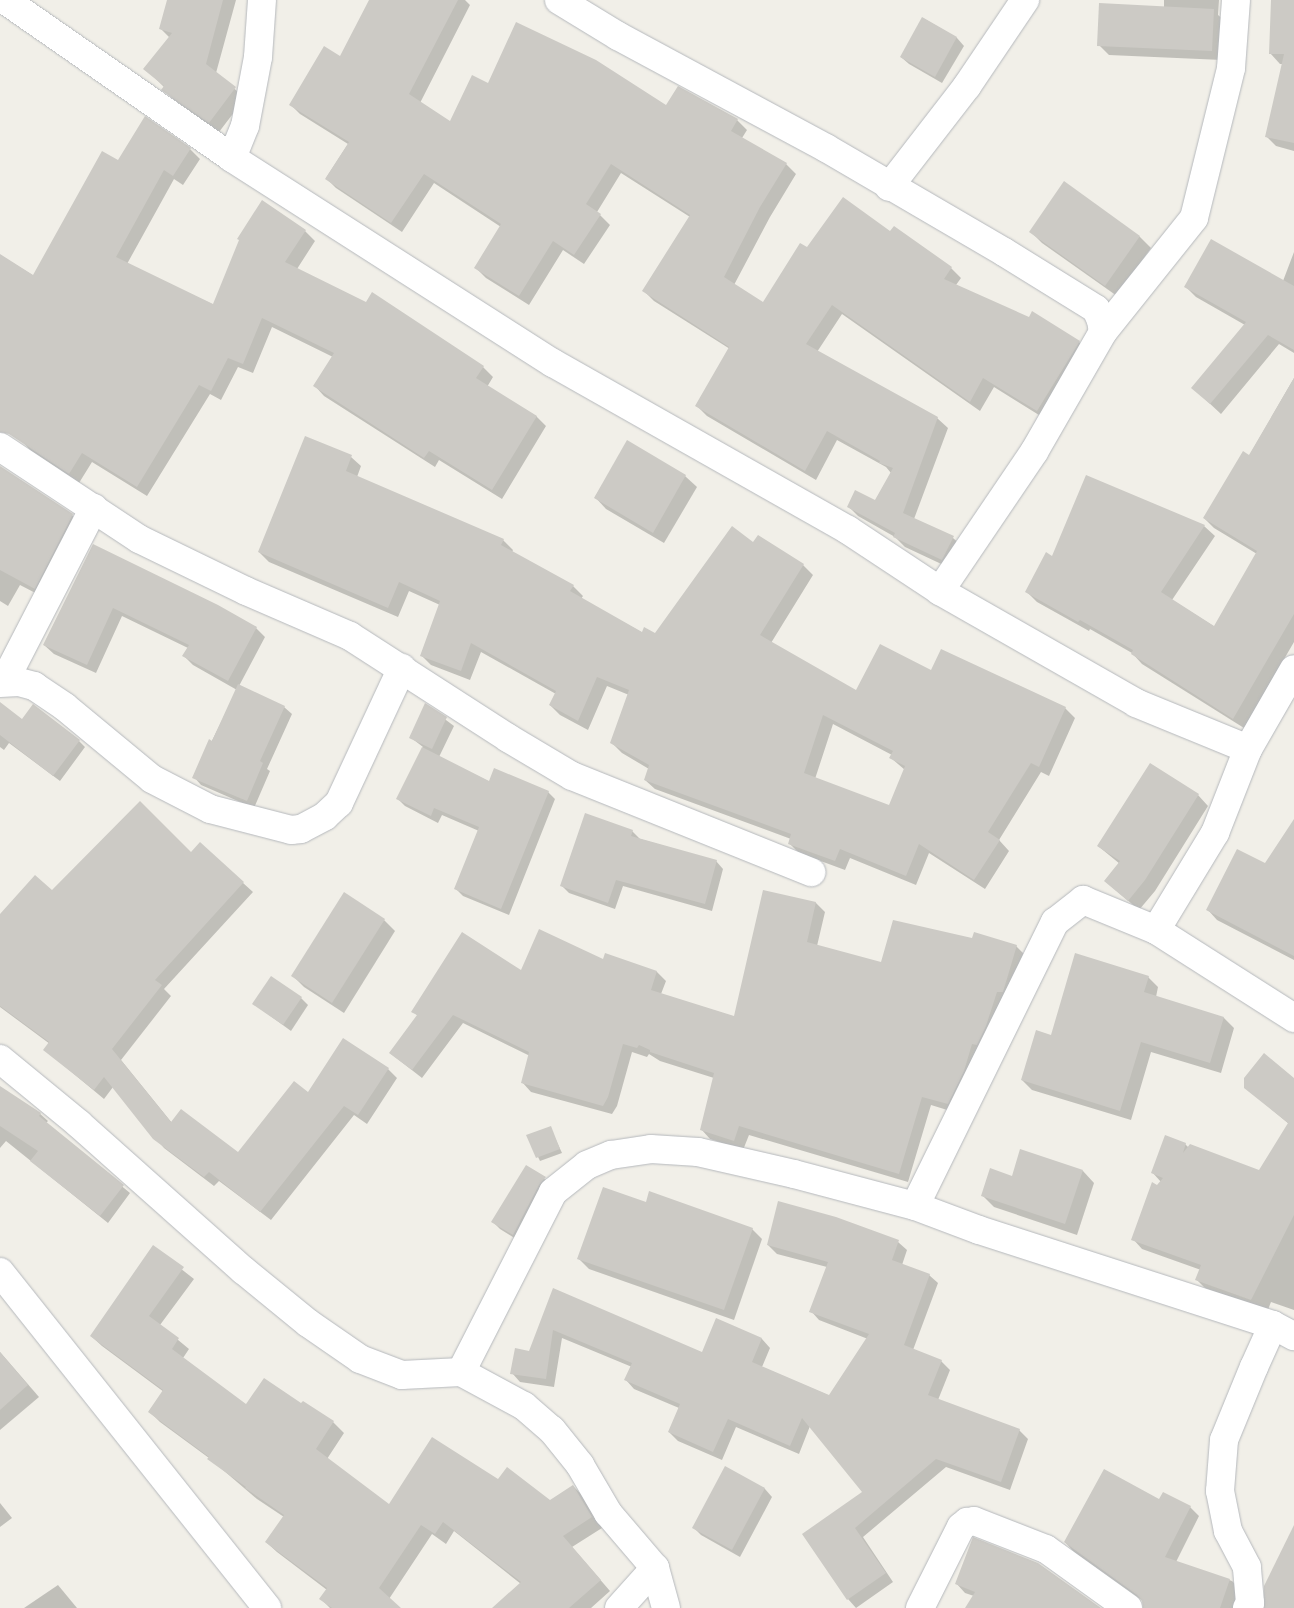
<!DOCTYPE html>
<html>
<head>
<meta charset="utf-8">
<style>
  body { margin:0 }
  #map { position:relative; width:1294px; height:1608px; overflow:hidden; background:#f1efe8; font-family:"Fira Sans",sans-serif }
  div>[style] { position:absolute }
  .shadow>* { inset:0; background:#0003 }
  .building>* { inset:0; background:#cccac5 }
  .roads { filter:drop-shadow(0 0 1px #b5b8bc) drop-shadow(0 0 1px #b5b8bc) }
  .minor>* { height:28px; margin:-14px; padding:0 14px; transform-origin:14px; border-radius:14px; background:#fff }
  span { translate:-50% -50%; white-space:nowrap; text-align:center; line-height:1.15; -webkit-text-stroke:4.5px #fff; paint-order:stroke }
</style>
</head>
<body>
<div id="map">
  <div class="shadow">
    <i style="clip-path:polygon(169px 0,236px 0,216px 73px,245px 98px,219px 132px,173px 99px,163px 89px,164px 87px,149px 72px,170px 38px,161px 29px)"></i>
    <i style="clip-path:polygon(371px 0,465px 0,470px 5px,420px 103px,451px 123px,489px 85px,667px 107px,737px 120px,747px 130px,742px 138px,786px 164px,796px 174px,770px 217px,734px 285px,763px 304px,807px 249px,890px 233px,951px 268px,961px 278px,956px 285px,1079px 342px,1089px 351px,1047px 420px,994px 387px,980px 411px,842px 314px,817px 352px,937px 418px,948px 428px,914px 519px,953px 538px,963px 547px,952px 569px,905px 547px,895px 537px,858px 516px,848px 506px,875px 501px,891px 473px,886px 467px,837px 440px,816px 480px,707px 416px,697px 406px,730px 349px,654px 301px,644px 291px,690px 217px,621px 173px,597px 212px,610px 225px,584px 264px,563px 250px,529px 305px,486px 278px,476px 268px,501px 227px,434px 183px,402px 232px,336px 188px,326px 178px,348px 144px,300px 114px,290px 104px,341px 58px)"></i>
    <i style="clip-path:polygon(1164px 0,1219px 0,1218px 15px,1224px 20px,1222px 60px,1109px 55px,1099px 45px,1164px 8px)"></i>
    <i style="clip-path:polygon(1272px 0,1294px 0,1294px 64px,1280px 64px,1270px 53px)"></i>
    <i style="clip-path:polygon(923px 18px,957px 38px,964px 46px,942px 83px,909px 64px,901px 57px)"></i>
    <i style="clip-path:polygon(1294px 93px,1294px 151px,1276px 146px,1266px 136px)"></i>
    <i style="clip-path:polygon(190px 149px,200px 159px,183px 185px,174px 179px,127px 264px,214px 305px,305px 231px,315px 241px,297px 269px,483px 367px,493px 377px,487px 387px,536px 416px,546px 426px,502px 499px,439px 460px,435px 467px,324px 396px,315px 386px,333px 357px,272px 327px,253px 373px,238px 367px,221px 400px,210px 394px,147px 496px,92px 462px,79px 483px,31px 451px,22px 441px,0 406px,0 255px,34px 276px,118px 161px)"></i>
    <i style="clip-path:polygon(1064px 183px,1140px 237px,1151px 248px,1117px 296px,1042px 243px,1031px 232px)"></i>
    <i style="clip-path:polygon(1294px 252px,1294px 353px,1279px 344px,1221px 414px,1193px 388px,1245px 325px,1196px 297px,1186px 287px,1283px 281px)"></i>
    <i style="clip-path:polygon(1294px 378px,1294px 642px,1244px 728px,1142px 664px,1132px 653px,1090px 629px,1089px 631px,1037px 602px,1027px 592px,1053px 558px,1086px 477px,1204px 526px,1215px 536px,1172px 600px,1215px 627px,1257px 554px,1214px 528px,1204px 518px,1249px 456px)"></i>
    <i style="clip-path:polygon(628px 442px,685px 476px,697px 487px,664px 543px,606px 509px,595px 497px)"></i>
    <i style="clip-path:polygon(evenodd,351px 457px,361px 466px,357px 477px,503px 540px,513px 550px,512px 552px,573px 586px,583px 596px,581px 599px,643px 633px,655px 635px,754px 544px,758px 537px,803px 565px,813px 575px,771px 643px,857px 692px,932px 672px,941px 651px,1065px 708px,1075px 718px,1049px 776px,1041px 772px,999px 840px,1009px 851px,985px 889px,929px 853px,916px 885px,850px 858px,845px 870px,799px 853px,789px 843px,791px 839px,655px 789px,645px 780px,649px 769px,622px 753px,612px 743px,629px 695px,607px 686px,588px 730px,560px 715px,550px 705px,556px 694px,481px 652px,470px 680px,431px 665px,421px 655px,440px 605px,409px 591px,398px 617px,269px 562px,259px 552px,351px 457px,833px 724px,892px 755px,891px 758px,905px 770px,890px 807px,815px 779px,833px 724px)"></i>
    <i style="clip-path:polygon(4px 470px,72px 515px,83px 526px,45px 598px,20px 585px,8px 606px,0 601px,0 477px)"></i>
    <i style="clip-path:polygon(94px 546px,256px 628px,265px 637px,239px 686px,284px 707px,292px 714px,267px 769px,270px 771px,254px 808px,201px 785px,194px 777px,237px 690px,193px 665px,184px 656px,188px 648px,122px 616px,96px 673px,54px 654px,44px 645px)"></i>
    <i style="clip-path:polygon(0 704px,22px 720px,79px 741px,85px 747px,60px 781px,9px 743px,4px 750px,0 747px)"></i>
    <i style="clip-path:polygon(426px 705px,454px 726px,439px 757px,490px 782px,548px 792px,555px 799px,509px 915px,463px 896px,455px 888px,479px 831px,442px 815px,438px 823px,405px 806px,398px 799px,423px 747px,410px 737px)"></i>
    <i style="clip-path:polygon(1198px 795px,1208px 806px,1155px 891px,1139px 910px,1105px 881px,1120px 864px,1098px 846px)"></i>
    <i style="clip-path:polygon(1294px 821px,1294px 960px,1217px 920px,1208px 910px,1266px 865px)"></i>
    <i style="clip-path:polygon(632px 831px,640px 839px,716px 861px,723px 869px,712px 911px,623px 886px,615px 909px,569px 893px,561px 885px)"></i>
    <i style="clip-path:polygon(200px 844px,253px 892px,164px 989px,171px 996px,121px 1060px,172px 1123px,238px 1154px,308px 1094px,388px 1069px,397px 1078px,367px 1124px,354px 1115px,271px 1220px,219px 1181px,214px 1186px,164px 1148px,113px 1087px,104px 1099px,45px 1050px,50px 1044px,0 1007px,0 925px,52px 892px,191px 854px)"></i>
    <i style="clip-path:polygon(764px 891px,816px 903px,825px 912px,817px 946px,882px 964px,973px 940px,1016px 946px,1025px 955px,957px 1113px,931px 1105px,908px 1182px,749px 1135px,743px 1150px,710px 1139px,701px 1129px,714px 1078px,660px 1061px,649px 1054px,647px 1057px,632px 1052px,617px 1106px,612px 1114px,531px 1092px,522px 1082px,530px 1056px,463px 1023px,422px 1078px,390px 1053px,418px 1016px,413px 1011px,521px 972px,603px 961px,657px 972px,666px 981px,661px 994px,735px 1017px)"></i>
    <i style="clip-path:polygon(384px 920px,395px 931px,344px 1013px,304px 987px,293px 976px)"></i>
    <i style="clip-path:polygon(1148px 977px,1158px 987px,1156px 997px,1224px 1018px,1234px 1028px,1221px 1073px,1151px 1052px,1131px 1120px,1032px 1090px,1022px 1080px,1052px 1036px)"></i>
    <i style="clip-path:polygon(301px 998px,308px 1005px,291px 1031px,254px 1004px)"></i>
    <i style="clip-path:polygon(1294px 1080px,1294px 1310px,1271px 1302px,1267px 1312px,1206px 1289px,1197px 1280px,1201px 1270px,1142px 1249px,1133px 1239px,1161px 1182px,1152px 1172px,1185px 1144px,1189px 1148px,1260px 1172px,1289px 1124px,1245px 1087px)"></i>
    <i style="clip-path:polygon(0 1087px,38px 1112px,48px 1121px,46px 1123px,130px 1193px,108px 1223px,6px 1141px,0 1148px)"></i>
    <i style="clip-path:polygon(550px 1127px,562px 1153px,540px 1161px,528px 1136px)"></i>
    <i style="clip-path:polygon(527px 1167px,553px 1185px,521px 1242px,500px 1229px,493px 1222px)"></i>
    <i style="clip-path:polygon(1083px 1171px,1094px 1183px,1077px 1235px,994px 1207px,982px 1195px,1013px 1178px)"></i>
    <i style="clip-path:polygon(647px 1204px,752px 1229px,762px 1239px,734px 1320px,589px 1269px,579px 1259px)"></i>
    <i style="clip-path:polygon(898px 1242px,907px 1250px,902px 1265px,929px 1275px,938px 1283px,913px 1350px,941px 1361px,950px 1370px,938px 1400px,1019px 1430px,1028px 1439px,1010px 1490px,946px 1467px,863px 1537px,893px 1582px,856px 1608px,848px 1599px,804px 1535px,864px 1492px,810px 1426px,799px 1454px,736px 1427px,722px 1460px,678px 1441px,669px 1432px,679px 1408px,634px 1389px,626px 1380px,632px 1367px,562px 1338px,554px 1387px,520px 1382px,512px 1373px,530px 1352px,554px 1290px,702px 1354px,717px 1320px,762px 1339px,770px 1348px,762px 1367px,830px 1396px,868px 1339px,819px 1320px,811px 1311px,827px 1267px,777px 1254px,768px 1245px)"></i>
    <i style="clip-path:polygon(153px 1247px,194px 1279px,160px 1325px,189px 1349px,183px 1358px,246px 1406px,301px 1405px,303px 1402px,333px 1422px,344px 1433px,327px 1459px,389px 1506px,498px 1481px,550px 1502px,573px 1486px,584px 1497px,602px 1528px,572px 1547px,610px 1591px,591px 1608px,494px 1608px,521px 1584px,454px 1531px,446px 1544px,432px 1534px,389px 1599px,399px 1608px,330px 1608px,321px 1599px,327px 1590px,277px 1552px,266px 1542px,284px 1517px,257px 1499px,209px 1458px,160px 1422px,149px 1411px,164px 1392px,102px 1346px,91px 1336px)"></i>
    <i style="clip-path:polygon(0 1352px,39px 1397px,0 1430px)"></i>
    <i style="clip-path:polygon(726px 1468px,765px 1489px,772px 1497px,740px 1557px,701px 1535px,694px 1528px)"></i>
    <i style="clip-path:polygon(1159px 1501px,1190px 1507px,1199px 1516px,1176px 1562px,1232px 1581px,1241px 1590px,1243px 1608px,1145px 1608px,1143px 1601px,1074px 1552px,1065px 1542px)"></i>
    <i style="clip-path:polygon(0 1503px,12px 1518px,0 1527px)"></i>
    <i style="clip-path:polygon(956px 1583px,1099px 1608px,966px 1608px,974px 1596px,965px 1593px)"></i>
    <i style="clip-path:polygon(58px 1585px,77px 1608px,24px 1608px)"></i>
  </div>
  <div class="building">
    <i style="clip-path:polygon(167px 0,223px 0,206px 64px,236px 87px,209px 123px,161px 90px,164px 86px,143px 69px,172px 33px,159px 29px)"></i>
    <i style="clip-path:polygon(369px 0,458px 0,409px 94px,450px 121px,472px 75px,488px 83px,516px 22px,596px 60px,666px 105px,678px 86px,738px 119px,731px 131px,787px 163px,760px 207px,724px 277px,763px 302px,800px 243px,807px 247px,843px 197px,890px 231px,894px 226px,952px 267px,944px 279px,1029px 317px,1032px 311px,1080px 341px,1037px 411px,983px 378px,970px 402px,832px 305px,806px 344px,938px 417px,903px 513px,954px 536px,942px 560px,893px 537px,895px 533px,847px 507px,855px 490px,875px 500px,893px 468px,879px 463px,880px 461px,827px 431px,805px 471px,695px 406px,729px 347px,642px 291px,690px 215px,611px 164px,586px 204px,601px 214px,574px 255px,553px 241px,519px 296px,474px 268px,501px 224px,424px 174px,391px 223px,325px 179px,349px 142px,289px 105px,324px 46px,340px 56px)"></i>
    <i style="clip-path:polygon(1271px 0,1294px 0,1294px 143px,1265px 137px,1284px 54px,1269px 54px)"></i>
    <i style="clip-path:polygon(1099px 3px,1214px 9px,1212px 51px,1097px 46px)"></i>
    <i style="clip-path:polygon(922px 17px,957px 37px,935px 77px,900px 57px)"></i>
    <i style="clip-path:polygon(145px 116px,191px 148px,173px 176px,164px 170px,116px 257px,213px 304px,239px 240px,237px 239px,262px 200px,306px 230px,285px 262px,366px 302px,372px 292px,484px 366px,476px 378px,537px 416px,492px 490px,429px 451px,424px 458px,313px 386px,334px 353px,262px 318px,243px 364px,228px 358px,211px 391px,199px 385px,137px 487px,82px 453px,69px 474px,9px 434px,0 432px,0 254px,33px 275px,102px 151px,118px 160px)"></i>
    <i style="clip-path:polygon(1064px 181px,1140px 236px,1105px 286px,1029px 232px)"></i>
    <i style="clip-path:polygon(1211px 239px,1294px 286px,1294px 350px,1268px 335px,1210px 404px,1191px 388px,1246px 322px,1184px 287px)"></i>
    <i style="clip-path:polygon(1294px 378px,1294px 614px,1233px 719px,1131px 654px,1133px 650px,1080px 620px,1078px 622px,1025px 592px,1046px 552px,1052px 556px,1086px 475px,1205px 525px,1161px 592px,1214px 626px,1257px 551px,1203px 518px,1243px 451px,1249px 455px)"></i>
    <i style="clip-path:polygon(evenodd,305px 436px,352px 455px,346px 471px,504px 539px,501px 545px,574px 585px,570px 591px,642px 632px,644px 627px,655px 633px,732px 526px,753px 542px,758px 535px,804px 564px,760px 635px,856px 690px,880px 644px,931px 670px,941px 649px,1066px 707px,1039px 767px,1031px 763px,988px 832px,1000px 840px,974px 880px,919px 844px,906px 876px,840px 849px,835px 861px,788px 844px,791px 834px,644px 780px,649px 765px,610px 743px,629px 690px,597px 677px,578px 721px,549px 705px,556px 691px,471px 643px,461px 671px,420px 656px,440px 601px,399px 582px,388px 608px,258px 552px,305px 436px,823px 715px,893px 751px,889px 758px,905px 766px,889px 805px,804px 773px,823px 715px)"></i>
    <i style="clip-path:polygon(627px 440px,686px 475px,653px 533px,594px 498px)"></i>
    <i style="clip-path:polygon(0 466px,73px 514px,35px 589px,0 570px)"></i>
    <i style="clip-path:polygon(93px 544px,218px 605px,257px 627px,228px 681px,182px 656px,189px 645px,113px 608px,87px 665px,43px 645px)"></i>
    <i style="clip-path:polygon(238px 684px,285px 706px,260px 761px,263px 763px,247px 801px,192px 778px,209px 739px,212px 741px)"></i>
    <i style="clip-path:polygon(0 702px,22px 719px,33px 704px,80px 740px,53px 776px,0 735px)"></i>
    <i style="clip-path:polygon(425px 703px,447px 717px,432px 749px,409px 738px)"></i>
    <i style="clip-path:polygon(422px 747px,489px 781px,494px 768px,549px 791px,501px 909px,454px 889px,479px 827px,434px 808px,431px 816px,396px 799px)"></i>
    <i style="clip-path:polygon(1150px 763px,1199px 794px,1145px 880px,1128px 901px,1104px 881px,1120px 861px,1097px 846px)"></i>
    <i style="clip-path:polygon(140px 801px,191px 852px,200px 842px,244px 882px,155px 980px,162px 985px,112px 1049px,171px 1122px,181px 1109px,238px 1152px,294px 1081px,308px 1092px,343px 1038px,389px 1068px,358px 1115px,344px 1106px,260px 1212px,209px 1172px,204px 1177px,153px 1139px,104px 1077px,94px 1090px,43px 1050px,49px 1042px,0 1006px,0 914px,35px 875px,52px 890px)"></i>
    <i style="clip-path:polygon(585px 813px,633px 830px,631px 836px,717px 860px,705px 904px,616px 880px,608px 903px,560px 886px)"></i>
    <i style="clip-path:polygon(1294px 819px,1294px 956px,1206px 910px,1237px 849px,1265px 863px)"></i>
    <i style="clip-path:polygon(763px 890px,816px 902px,807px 942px,881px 962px,893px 920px,972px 938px,974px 932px,1017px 945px,1003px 992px,997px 992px,986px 1026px,977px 1045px,972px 1044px,964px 1071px,948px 1104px,922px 1097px,899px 1174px,739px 1126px,734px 1141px,700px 1130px,714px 1073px,650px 1052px,650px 1050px,639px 1045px,637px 1048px,623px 1044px,608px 1097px,603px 1106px,521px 1083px,529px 1052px,453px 1015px,412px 1070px,389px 1053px,417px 1015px,411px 1012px,462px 932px,521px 970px,539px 929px,603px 959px,605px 953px,657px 971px,651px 990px,734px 1016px)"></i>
    <i style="clip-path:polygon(344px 892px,385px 919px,332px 1003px,291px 976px)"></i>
    <i style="clip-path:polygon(1075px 953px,1149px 976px,1144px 992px,1224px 1017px,1210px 1063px,1141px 1042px,1120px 1111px,1021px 1080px,1036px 1030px,1051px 1035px)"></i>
    <i style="clip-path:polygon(271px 976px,302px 997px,283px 1025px,252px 1004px)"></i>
    <i style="clip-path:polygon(1264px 1053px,1294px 1078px,1294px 1215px,1251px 1300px,1195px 1280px,1201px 1265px,1131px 1240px,1152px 1182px,1157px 1185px,1163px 1178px,1151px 1173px,1165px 1135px,1186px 1143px,1183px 1153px,1190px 1144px,1259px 1170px,1288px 1123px,1244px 1088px,1244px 1078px)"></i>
    <i style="clip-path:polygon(0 1086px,38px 1111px,41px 1113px,39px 1116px,124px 1185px,100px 1216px,30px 1161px,38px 1151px,0 1126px)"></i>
    <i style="clip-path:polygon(551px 1126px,560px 1149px,536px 1158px,526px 1135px)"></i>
    <i style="clip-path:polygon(1020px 1149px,1083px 1170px,1065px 1224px,981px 1196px,990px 1168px,1012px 1176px)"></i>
    <i style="clip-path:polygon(526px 1165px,546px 1177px,539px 1185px,513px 1235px,491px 1222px)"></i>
    <i style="clip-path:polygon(603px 1187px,646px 1202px,649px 1191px,753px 1228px,724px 1310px,577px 1259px)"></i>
    <i style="clip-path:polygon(778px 1201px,836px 1217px,899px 1240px,892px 1260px,930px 1274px,904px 1345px,942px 1360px,928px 1395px,1020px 1429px,1001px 1482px,936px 1459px,855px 1528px,886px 1573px,847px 1600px,802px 1534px,862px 1492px,802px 1418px,790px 1446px,728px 1419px,713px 1452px,668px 1432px,680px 1404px,624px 1380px,632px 1363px,553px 1330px,546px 1379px,510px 1374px,515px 1348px,529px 1351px,553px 1288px,702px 1352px,716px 1318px,762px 1338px,752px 1362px,829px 1395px,869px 1334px,809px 1312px,828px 1262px,767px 1245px)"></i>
    <i style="clip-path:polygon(153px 1245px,184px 1267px,149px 1316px,179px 1338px,172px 1349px,246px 1404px,264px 1378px,301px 1403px,303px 1401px,334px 1421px,316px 1449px,389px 1504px,432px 1437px,498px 1479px,507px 1467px,550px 1500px,573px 1485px,592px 1517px,563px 1536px,601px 1580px,569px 1608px,492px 1608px,521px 1582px,443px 1522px,435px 1534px,421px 1525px,379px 1588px,401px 1608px,332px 1608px,319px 1599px,327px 1588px,265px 1542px,284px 1515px,245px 1488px,246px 1487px,207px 1459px,209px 1457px,148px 1412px,163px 1390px,90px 1336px)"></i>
    <i style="clip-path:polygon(0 1352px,28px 1385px,0 1410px)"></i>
    <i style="clip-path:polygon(725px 1466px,765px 1488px,732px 1550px,692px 1528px)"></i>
    <i style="clip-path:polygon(1104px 1469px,1159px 1499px,1163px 1492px,1191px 1506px,1165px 1557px,1230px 1579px,1220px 1608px,1143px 1608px,1142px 1601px,1137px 1595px,1064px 1542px)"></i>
    <i style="clip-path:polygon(1294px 1525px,1294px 1608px,1264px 1608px,1264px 1586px)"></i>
    <i style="clip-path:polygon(973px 1537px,1038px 1563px,1101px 1608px,965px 1608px,975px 1592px,955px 1584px)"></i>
  </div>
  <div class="roads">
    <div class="minor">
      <i style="left:5px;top:0;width:277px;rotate:34.8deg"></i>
      <i style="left:232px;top:158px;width:381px;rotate:32.6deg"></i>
      <i style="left:553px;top:363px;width:339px;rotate:29.5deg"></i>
      <i style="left:848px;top:530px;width:110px;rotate:33.5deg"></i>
      <i style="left:940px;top:591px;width:226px;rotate:29.7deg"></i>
      <i style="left:1136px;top:703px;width:121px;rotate:22.3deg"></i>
      <i style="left:559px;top:0;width:69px;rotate:31.4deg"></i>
      <i style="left:618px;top:36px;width:236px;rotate:28.3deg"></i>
      <i style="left:826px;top:148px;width:206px;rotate:30.3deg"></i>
      <i style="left:1004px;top:252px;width:108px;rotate:31.8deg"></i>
      <i style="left:1096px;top:309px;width:12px;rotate:66deg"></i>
      <i style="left:1101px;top:320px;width:12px;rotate:81deg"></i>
      <i style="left:1103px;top:332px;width:138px;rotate:119.9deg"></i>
      <i style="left:1034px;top:452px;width:168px;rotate:124.1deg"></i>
      <i style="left:232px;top:158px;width:35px;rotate:-68deg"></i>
      <i style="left:245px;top:126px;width:70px;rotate:-79.3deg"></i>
      <i style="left:258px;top:57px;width:57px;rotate:-86deg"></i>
      <i style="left:889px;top:187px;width:128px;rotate:-52.3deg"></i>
      <i style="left:967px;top:86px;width:104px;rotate:-56deg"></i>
      <i style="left:1103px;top:332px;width:146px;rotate:-51.4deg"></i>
      <i style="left:1194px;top:218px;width:154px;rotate:-76.1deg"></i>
      <i style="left:1231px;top:68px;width:68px;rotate:-85.8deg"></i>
      <i style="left:0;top:447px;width:167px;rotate:33.5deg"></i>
      <i style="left:139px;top:539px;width:119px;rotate:25.9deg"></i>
      <i style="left:246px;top:591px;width:113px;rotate:23.4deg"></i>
      <i style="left:350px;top:636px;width:188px;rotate:32.8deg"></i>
      <i style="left:508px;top:738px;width:74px;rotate:30.7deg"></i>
      <i style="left:572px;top:776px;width:258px;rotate:21.9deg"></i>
      <i style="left:4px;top:682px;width:196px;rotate:-62.7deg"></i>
      <i style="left:0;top:683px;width:19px;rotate:-3deg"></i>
      <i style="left:19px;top:682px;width:16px;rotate:15deg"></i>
      <i style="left:34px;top:686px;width:37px;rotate:34deg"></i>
      <i style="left:65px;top:707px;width:113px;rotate:39.6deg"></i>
      <i style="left:152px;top:779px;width:65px;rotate:27.3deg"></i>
      <i style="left:210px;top:809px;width:84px;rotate:14.5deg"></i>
      <i style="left:291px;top:830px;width:10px;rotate:-6deg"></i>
      <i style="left:301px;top:829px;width:27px;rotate:-28deg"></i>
      <i style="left:325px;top:816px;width:19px;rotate:-43deg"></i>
      <i style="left:339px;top:803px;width:149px;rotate:-65deg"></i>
      <i style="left:1156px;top:930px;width:164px;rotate:32.5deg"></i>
      <i style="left:0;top:1059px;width:102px;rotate:39.4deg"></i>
      <i style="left:79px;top:1124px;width:220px;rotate:41.7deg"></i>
      <i style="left:243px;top:1270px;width:84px;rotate:39.2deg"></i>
      <i style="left:308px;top:1323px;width:63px;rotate:34.7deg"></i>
      <i style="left:360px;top:1359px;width:45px;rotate:20.9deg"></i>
      <i style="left:402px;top:1375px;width:59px;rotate:-2.9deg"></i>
      <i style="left:461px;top:1372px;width:72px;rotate:28.4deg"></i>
      <i style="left:524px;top:1406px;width:37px;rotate:41deg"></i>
      <i style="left:552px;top:1430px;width:45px;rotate:51.3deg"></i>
      <i style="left:580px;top:1465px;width:56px;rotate:59.7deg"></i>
      <i style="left:608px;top:1513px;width:72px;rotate:49.5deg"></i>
      <i style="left:655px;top:1568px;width:41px;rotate:74.6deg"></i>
      <i style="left:915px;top:1206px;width:317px;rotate:-63.8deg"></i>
      <i style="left:1055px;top:922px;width:36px;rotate:-38deg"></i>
      <i style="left:1083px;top:900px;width:79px;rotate:22.3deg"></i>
      <i style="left:1156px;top:930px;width:114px;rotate:-58.7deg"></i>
      <i style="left:1215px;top:833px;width:90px;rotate:-68.6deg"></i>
      <i style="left:1248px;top:749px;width:92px;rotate:-60.1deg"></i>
      <i style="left:0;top:1272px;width:429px;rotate:51.5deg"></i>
      <i style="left:461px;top:1372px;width:202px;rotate:-62.9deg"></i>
      <i style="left:553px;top:1192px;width:43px;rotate:-38.5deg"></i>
      <i style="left:587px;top:1165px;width:26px;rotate:-23deg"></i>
      <i style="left:611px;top:1155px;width:40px;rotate:-8.5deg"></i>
      <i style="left:651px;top:1149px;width:47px;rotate:3.7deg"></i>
      <i style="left:698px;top:1152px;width:98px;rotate:12.9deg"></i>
      <i style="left:794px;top:1174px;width:125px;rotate:14.8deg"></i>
      <i style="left:915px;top:1206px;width:68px;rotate:20.6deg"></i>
      <i style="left:979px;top:1230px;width:309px;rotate:17.9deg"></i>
      <i style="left:1273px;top:1325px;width:24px;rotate:28deg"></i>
      <i style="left:619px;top:1608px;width:54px;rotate:-48deg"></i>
      <i style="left:920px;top:1608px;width:91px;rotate:-63.2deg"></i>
      <i style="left:961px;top:1527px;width:8px;rotate:-40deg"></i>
      <i style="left:967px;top:1522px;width:7px;rotate:-8deg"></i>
      <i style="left:974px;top:1521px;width:77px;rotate:21.3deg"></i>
      <i style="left:1046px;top:1549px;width:101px;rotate:35.7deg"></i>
      <i style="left:1247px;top:1608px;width:6px;rotate:-59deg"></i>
      <i style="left:1250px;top:1603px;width:36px;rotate:-95deg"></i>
      <i style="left:1247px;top:1567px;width:41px;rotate:-117.8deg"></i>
      <i style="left:1228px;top:1531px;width:41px;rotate:-101.3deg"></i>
      <i style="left:1220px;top:1491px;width:51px;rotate:-85.5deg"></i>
      <i style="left:1224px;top:1440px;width:79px;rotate:-67.7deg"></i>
      <i style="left:1254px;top:1367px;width:46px;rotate:-65.7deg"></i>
    </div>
  </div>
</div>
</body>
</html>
